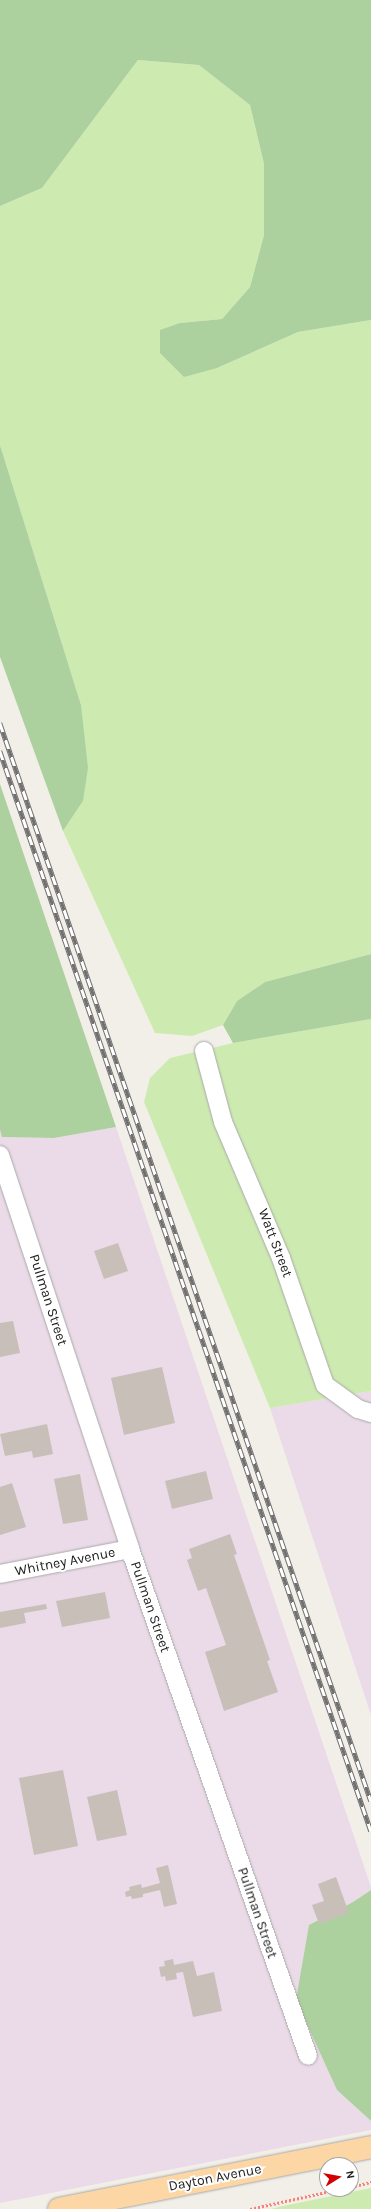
<!DOCTYPE html>
<html>
<head>
<meta charset="utf-8">
<style>
  body { margin:0 }
  #map { position:relative; width:371px; height:2209px; overflow:hidden; background:#f2efe9; font-family:Karla,sans-serif }
  div>[style] { position:absolute }
  .industrial>* { inset:0; background:#ebdbe8 }
  .grass>* { inset:0; background:#cdebb0 }
  .forest>* { inset:0; background:#add19e }
  .building>* { inset:0; background:#c7bfb8 }
  .path>* { height:2.5px; margin-top:-1.25px; transform-origin:0; background:repeating-linear-gradient(90deg,#fa8072 0 2px,transparent 0 4px) }
  .roads { filter:drop-shadow(0 0 1px #a9a9a9) drop-shadow(0 0 1px #a9a9a9) }
  .minor>* { height:18px; margin:-9px; padding:0 9px; transform-origin:9px; border-radius:9px; background:#fff }
  .major>* { height:22px; margin:-11px; padding:0 11px; transform-origin:11px; border-radius:11px; background:#fcd6a4 }
  .rail>* { height:4.5px; margin-top:-2.25px; transform-origin:0; background:repeating-linear-gradient(90deg,#fff 0 9px,#707070 0 18px); box-sizing:border-box; border-block:1px solid #707070 }
  span { translate:-50% -50%; white-space:nowrap; text-align:center; line-height:1.15; -webkit-text-stroke:4px #fff; paint-order:stroke }
  .street-label { font-size:14px; color:#222 }
  .north { position:absolute; left:319px; top:2157px; width:40px; height:40px; box-sizing:border-box; background:#fff; border:1px solid #a7a7a7; border-radius:50%; rotate:79deg; font-size:11px; font-weight:700; line-height:16px; text-align:center; color:#222 }
  .north::after { content:''; display:block; margin:auto; width:14px; height:18px; background:#d40000; clip-path:polygon(50% 0,100% 100%,50% 72%,0 100%) }
</style>
</head>
<body>
<div id="map">
  <div class="industrial">
    <i style="clip-path:polygon(116px 1127px,371px 1887px,371px 1890px,353px 1902px,309px 1925px,337px 2090px,371px 2121px,371px 2130px,0 2203px,0 1130px,2px 1137px,54px 1138px)"></i>
    <i style="clip-path:polygon(371px 1391px,371px 1715px,270px 1408px)"></i>
  </div>
  <div class="grass">
    <i style="clip-path:polygon(138px 60px,199px 65px,250px 105px,264px 164px,264px 235px,250px 287px,222px 319px,180px 323px,217px 368px,298px 332px,371px 320px,371px 954px,265px 982px,237px 1001px,223px 1025px,192px 1036px,155px 1033px,63px 831px,83px 801px,81px 705px,0 445px,0 206px,42px 188px)"></i>
    <i style="clip-path:polygon(371px 1019px,371px 1391px,270px 1408px,144px 1102px,150px 1078px,170px 1058px,233px 1043px)"></i>
    <i style="clip-path:polygon(371px 2188px,371px 2209px,271px 2209px,283px 2206px)"></i>
  </div>
  <div class="forest">
    <i style="clip-path:polygon(0 0,371px 0,371px 320px,298px 332px,217px 368px,184px 377px,160px 353px,160px 330px,180px 323px,222px 319px,250px 287px,264px 235px,264px 164px,250px 105px,199px 65px,138px 60px,42px 188px,0 206px)"></i>
    <i style="clip-path:polygon(0 445px,81px 705px,88px 768px,83px 801px,63px 831px,0 657px)"></i>
    <i style="clip-path:polygon(0 784px,116px 1127px,54px 1138px,2px 1137px,0 1130px)"></i>
    <i style="clip-path:polygon(371px 954px,371px 1019px,233px 1043px,223px 1025px,237px 1001px,265px 982px)"></i>
    <i style="clip-path:polygon(371px 1890px,371px 2121px,337px 2090px,296px 2000px,309px 1925px,353px 1902px)"></i>
  </div>
  <div class="building">
    <i style="clip-path:polygon(118px 1243px,128px 1271px,104px 1279px,94px 1251px)"></i>
    <i style="clip-path:polygon(13px 1321px,20px 1353px,0 1357px,0 1323px)"></i>
    <i style="clip-path:polygon(162px 1367px,175px 1423px,124px 1435px,111px 1378px)"></i>
    <i style="clip-path:polygon(47px 1424px,53px 1454px,33px 1458px,32px 1451px,5px 1456px,0 1434px)"></i>
    <i style="clip-path:polygon(206px 1471px,213px 1499px,172px 1509px,165px 1481px)"></i>
    <i style="clip-path:polygon(80px 1474px,88px 1520px,63px 1524px,54px 1479px)"></i>
    <i style="clip-path:polygon(12px 1483px,26px 1527px,0 1535px,0 1487px)"></i>
    <i style="clip-path:polygon(230px 1534px,237px 1554px,234px 1555px,270px 1660px,267px 1661px,278px 1692px,224px 1711px,205px 1652px,226px 1645px,206px 1588px,198px 1591px,187px 1560px,192px 1558px,189px 1549px)"></i>
    <i style="clip-path:polygon(105px 1592px,110px 1618px,62px 1627px,56px 1601px)"></i>
    <i style="clip-path:polygon(46px 1604px,47px 1609px,24px 1613px,26px 1623px,0 1628px,0 1612px)"></i>
    <i style="clip-path:polygon(63px 1770px,78px 1846px,34px 1855px,19px 1778px)"></i>
    <i style="clip-path:polygon(117px 1790px,127px 1835px,97px 1841px,87px 1797px)"></i>
    <i style="clip-path:polygon(168px 1865px,177px 1904px,164px 1907px,160px 1890px,143px 1894px,143px 1897px,132px 1899px,131px 1896px,126px 1897px,125px 1892px,130px 1890px,129px 1887px,141px 1884px,142px 1888px,160px 1883px,156px 1868px)"></i>
    <i style="clip-path:polygon(336px 1877px,349px 1913px,319px 1924px,312px 1905px,324px 1901px,318px 1884px)"></i>
    <i style="clip-path:polygon(173px 1959px,174px 1965px,193px 1961px,197px 1976px,214px 1972px,222px 2011px,193px 2017px,183px 1972px,176px 1973px,177px 1979px,166px 1981px,165px 1976px,161px 1977px,159px 1967px,165px 1966px,164px 1961px)"></i>
  </div>
  <div class="path">
    <i style="left:351px;top:2187px;width:21px;rotate:-14deg"></i>
    <i style="left:250px;top:2209px;width:92px;rotate:-12.5deg"></i>
  </div>
  <div class="roads">
    <div class="minor">
      <i style="left:204px;top:1051px;width:73px;rotate:75deg"></i>
      <i style="left:223px;top:1122px;width:148px;rotate:66.9deg"></i>
      <i style="left:281px;top:1258px;width:134px;rotate:70.9deg"></i>
      <i style="left:325px;top:1385px;width:41px;rotate:36deg"></i>
      <i style="left:358px;top:1409px;width:14px;rotate:17deg"></i>
      <i style="left:0;top:1155px;width:415px;rotate:71.7deg"></i>
      <i style="left:130px;top:1549px;width:537px;rotate:70.65deg"></i>
      <i style="left:0;top:1574px;width:132px;rotate:-10.9deg"></i>
    </div>
    <div class="major">
      <i style="left:59px;top:2209px;width:318px;rotate:-11.2deg"></i>
    </div>
  </div>
  <div class="rail">
    <i style="left:0;top:723px;width:1140px;rotate:71.01deg"></i>
    <i style="left:0;top:751px;width:1142px;rotate:71.04deg"></i>
  </div>
  <div class="street-label">
    <span style="left:275px;top:1243px;rotate:69deg">Watt Street</span>
    <span style="left:48px;top:1300px;rotate:72deg">Pullman Street</span>
    <span style="left:65px;top:1562px;rotate:-11deg">Whitney Avenue</span>
    <span style="left:150px;top:1607px;rotate:71deg">Pullman Street</span>
    <span style="left:257px;top:1913px;rotate:71deg">Pullman Street</span>
    <span style="left:215px;top:2178px;rotate:-11deg">Dayton Avenue</span>
  </div>
  <div class="north">N</div>
</div>
</body>
</html>
